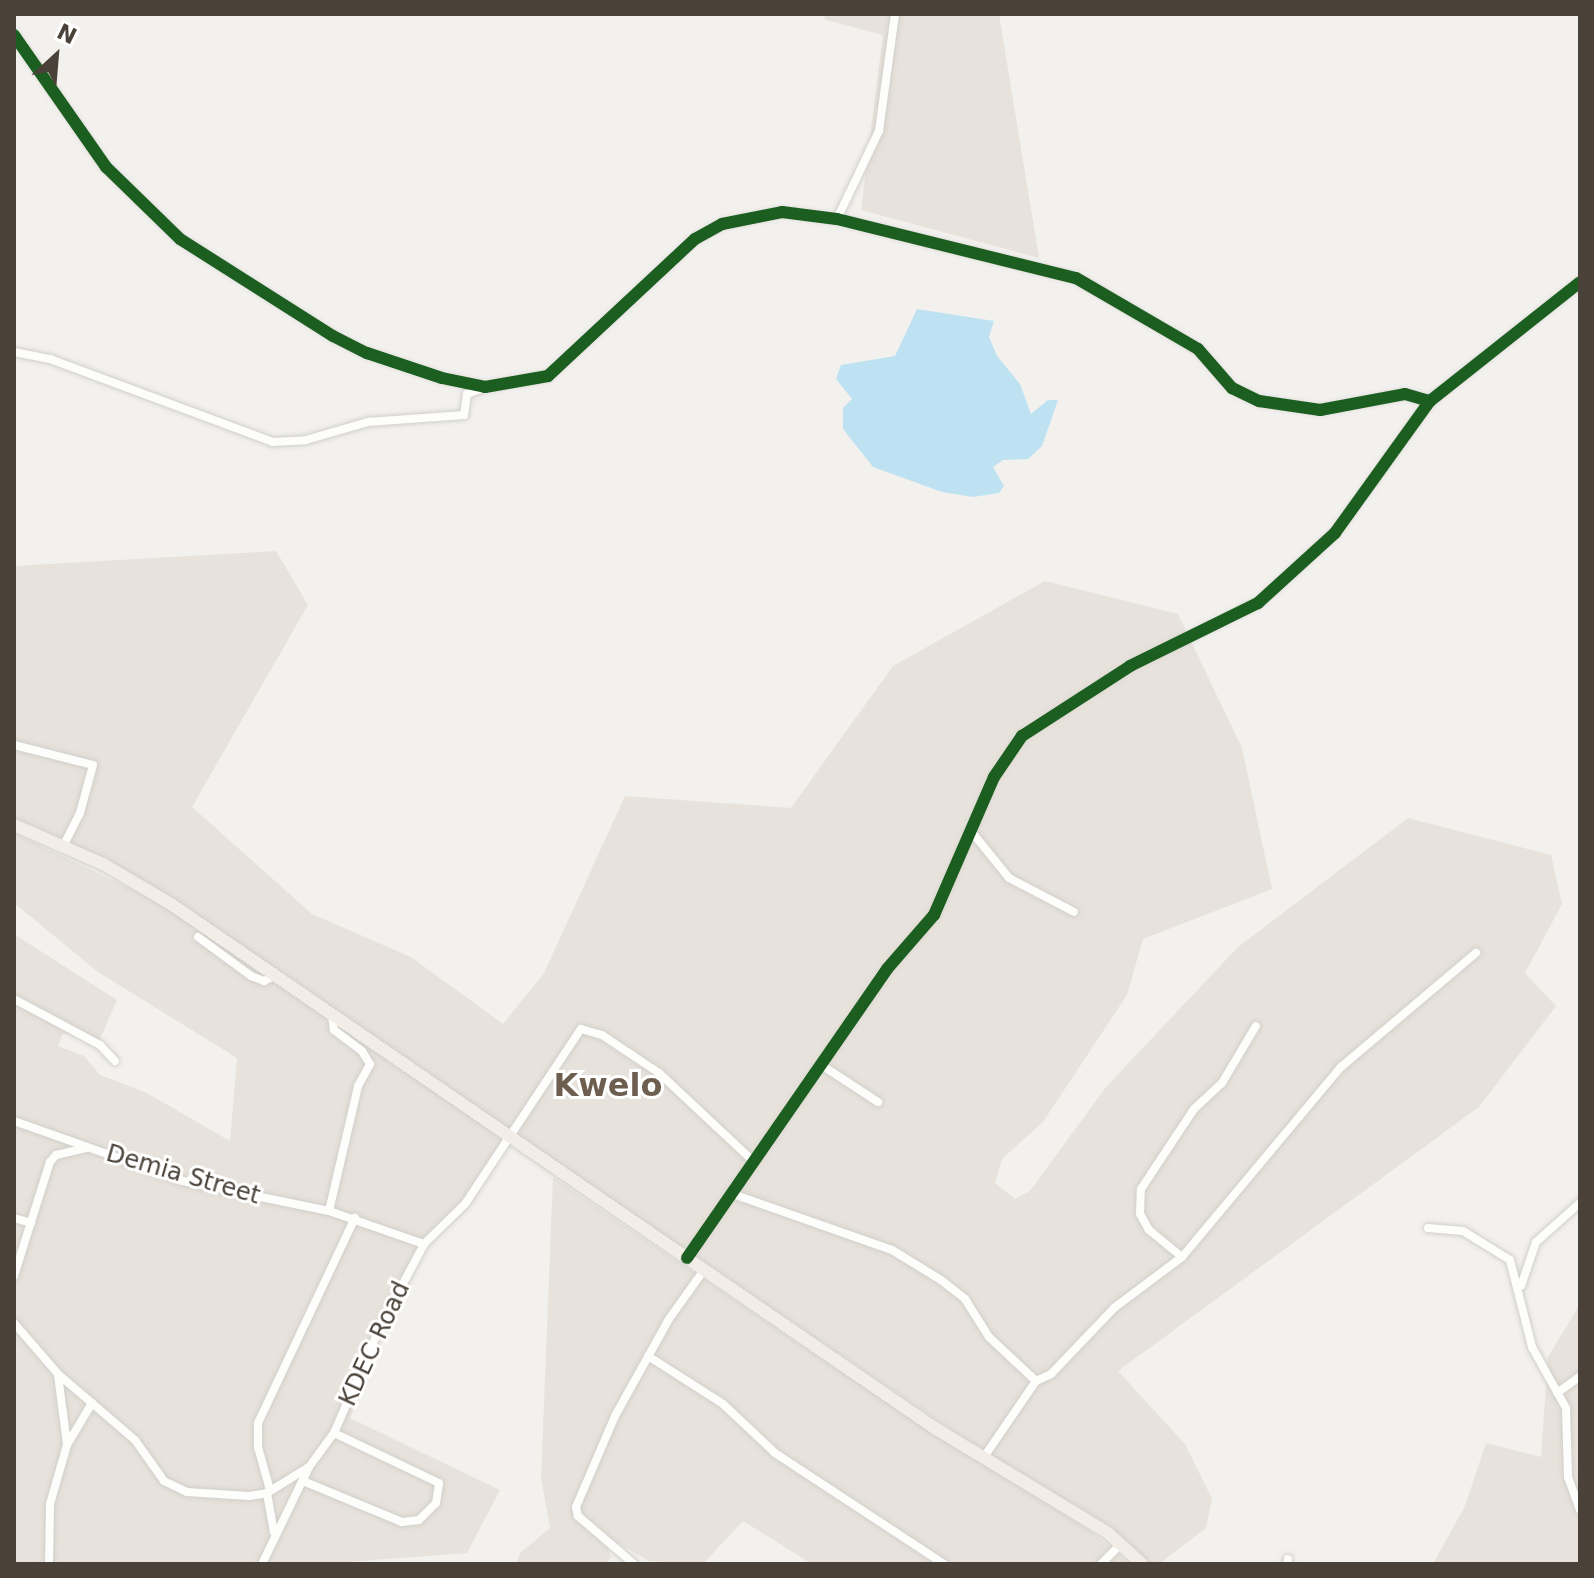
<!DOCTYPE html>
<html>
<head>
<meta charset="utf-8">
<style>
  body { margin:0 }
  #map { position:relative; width:1594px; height:1578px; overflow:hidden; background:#f3f1ee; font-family:"DejaVu Sans",sans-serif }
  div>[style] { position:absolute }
  .residential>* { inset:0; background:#e7e2db }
  .water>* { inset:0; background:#bee2f1 }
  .roads { filter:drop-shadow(0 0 2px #d1cfcb) drop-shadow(0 0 2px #d1cfcb) }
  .street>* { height:8px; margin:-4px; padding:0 4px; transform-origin:4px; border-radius:4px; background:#fdfdfc }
  .primary>* { height:12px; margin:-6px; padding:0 6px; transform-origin:6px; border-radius:6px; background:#f2ede6 }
  .cycleway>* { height:12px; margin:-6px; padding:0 6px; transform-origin:6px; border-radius:6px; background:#1b5e20 }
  span { translate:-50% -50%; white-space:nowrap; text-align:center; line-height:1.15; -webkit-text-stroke:6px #fff; paint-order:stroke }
  .street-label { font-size:24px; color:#4a4239 }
  .district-label { font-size:32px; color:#6d5e50; font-weight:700 }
  .frame { position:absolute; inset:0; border:16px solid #4a4239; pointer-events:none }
  .north { position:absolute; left:16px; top:16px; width:80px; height:80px; -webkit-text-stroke:6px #fff; paint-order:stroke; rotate:26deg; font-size:22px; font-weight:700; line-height:32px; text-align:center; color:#4a4239 }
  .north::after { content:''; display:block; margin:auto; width:28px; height:36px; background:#4a4239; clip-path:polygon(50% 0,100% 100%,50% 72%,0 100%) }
</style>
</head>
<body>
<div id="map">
  <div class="residential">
    <i style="clip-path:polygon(823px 14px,999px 14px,1039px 258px,861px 210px,883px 35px,826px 20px)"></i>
    <i style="clip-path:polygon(276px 551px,308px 605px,192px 807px,312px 914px,411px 957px,503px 1024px,544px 973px,625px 796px,791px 808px,893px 666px,1045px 581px,1178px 614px,1242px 748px,1272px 889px,1143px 939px,1127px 995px,1043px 1122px,1002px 1159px,995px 1183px,1015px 1199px,1030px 1191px,1106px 1087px,1238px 947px,1408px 818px,1551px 855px,1562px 904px,1525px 973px,1556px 1006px,1479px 1107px,1118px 1371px,1185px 1444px,1212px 1499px,1206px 1528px,1159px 1564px,1148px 1564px,139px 878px,30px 824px,14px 821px,14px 566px)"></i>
    <i style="clip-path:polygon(14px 833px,168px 907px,505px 1141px,463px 1204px,422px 1242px,384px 1317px,350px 1418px,500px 1490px,467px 1553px,320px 1564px,14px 1564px,14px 934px,117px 1000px,99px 1041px,63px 1033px,58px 1046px,84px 1056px,100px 1075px,147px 1093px,230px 1141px,237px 1058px,98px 972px,14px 903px)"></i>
    <i style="clip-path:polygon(553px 1177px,872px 1393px,1091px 1531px,1130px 1564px,812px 1564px,743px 1521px,703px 1564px,649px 1561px,602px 1534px,611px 1557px,606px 1564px,516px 1564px,520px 1553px,550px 1528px,541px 1478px)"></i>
    <i style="clip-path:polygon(1580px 1304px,1580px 1564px,1433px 1564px,1465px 1506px,1486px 1443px,1541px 1457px,1548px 1357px)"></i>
  </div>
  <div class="water">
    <i style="clip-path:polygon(917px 309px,994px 321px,989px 337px,997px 356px,1020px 384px,1031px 414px,1048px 400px,1058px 400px,1042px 446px,1028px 459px,1003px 460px,993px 467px,1004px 486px,999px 493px,973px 497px,942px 492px,873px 467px,843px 429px,843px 408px,852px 399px,836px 379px,841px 365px,895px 356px)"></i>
  </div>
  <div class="roads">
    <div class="street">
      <i style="left:14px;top:35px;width:161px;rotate:55.1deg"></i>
      <i style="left:106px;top:167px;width:103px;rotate:44.2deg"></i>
      <i style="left:180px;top:239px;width:181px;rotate:32.4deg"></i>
      <i style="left:333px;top:336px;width:38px;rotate:27deg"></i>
      <i style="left:367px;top:353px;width:79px;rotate:18.4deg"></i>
      <i style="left:442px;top:378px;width:44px;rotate:11.8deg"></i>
      <i style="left:485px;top:387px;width:64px;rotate:-9.9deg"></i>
      <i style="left:548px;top:376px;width:201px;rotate:-43deg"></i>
      <i style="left:695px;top:239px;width:31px;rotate:-29deg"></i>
      <i style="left:722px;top:224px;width:61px;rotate:-11.3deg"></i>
      <i style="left:782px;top:212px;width:55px;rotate:7.3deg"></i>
      <i style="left:837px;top:219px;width:246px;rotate:13.9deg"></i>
      <i style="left:1076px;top:278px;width:141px;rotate:30.2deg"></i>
      <i style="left:1198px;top:349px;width:52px;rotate:48.9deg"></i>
      <i style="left:1232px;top:388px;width:30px;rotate:26deg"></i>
      <i style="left:1259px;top:401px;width:62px;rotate:8.4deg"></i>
      <i style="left:1320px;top:410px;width:86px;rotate:-10.7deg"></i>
      <i style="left:1405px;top:394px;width:26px;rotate:16deg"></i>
      <i style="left:837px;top:219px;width:98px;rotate:-64.5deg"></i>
      <i style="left:879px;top:131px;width:118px;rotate:-82.2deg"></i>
      <i style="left:14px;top:352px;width:37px;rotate:11deg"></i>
      <i style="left:50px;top:359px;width:238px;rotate:20.4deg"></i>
      <i style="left:273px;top:442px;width:33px;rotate:-3deg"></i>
      <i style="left:306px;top:440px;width:65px;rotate:-16.2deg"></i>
      <i style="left:368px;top:422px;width:96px;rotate:-4.2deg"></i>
      <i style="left:464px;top:415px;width:21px;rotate:-82deg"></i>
      <i style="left:467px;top:394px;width:17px;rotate:-21deg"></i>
      <i style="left:14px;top:745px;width:81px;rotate:14.2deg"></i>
      <i style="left:93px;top:765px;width:50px;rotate:105.2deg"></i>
      <i style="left:80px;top:813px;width:36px;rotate:117deg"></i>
      <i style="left:971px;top:831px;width:60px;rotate:51deg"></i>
      <i style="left:1009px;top:878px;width:73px;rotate:27.6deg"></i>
      <i style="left:198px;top:937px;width:66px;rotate:36.3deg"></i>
      <i style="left:251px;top:976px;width:14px;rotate:21deg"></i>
      <i style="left:264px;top:981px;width:11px;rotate:-27deg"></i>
      <i style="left:14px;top:999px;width:98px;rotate:28.1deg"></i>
      <i style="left:100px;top:1045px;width:22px;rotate:47deg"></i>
      <i style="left:823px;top:1066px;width:66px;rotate:33.2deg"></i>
      <i style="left:14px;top:1121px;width:179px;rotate:19.5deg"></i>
      <i style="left:183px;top:1181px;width:149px;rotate:11.6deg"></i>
      <i style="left:329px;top:1211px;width:101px;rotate:19.2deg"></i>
      <i style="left:730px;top:1193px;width:172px;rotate:19.4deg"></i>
      <i style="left:892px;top:1250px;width:57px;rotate:31.5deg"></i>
      <i style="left:941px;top:1280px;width:31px;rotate:38deg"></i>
      <i style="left:965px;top:1299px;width:45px;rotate:57.7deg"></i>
      <i style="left:989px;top:1337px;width:64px;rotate:43.1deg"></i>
      <i style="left:329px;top:1211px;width:128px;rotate:-76.9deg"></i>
      <i style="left:358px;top:1086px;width:25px;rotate:-61deg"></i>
      <i style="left:370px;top:1064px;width:15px;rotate:-122deg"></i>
      <i style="left:362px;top:1051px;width:35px;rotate:-143deg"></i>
      <i style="left:334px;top:1030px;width:14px;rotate:-98deg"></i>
      <i style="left:14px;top:1218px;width:18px;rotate:16deg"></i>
      <i style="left:1428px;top:1228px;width:35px;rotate:5deg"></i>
      <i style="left:1463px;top:1231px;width:55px;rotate:31.7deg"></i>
      <i style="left:1510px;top:1260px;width:90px;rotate:75.8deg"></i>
      <i style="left:1532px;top:1347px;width:70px;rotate:60.9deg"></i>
      <i style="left:1566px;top:1408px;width:69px;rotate:88.3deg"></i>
      <i style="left:1568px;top:1477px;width:35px;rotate:70deg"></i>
      <i style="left:1182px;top:1257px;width:43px;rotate:-140.7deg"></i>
      <i style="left:1149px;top:1230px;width:18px;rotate:-119deg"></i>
      <i style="left:1140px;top:1214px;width:25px;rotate:-88deg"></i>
      <i style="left:1141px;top:1189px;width:96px;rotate:-56.5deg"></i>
      <i style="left:1194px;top:1109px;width:38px;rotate:-43deg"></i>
      <i style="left:1222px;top:1083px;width:66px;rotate:-59.2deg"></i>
      <i style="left:687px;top:1258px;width:351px;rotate:-55.3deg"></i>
      <i style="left:887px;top:969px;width:72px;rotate:-49deg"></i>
      <i style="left:934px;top:915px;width:150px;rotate:-66.5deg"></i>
      <i style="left:994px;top:777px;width:50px;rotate:-55.7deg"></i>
      <i style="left:1022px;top:736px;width:129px;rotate:-32.9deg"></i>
      <i style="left:1130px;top:666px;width:143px;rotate:-26.2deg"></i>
      <i style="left:1258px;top:603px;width:104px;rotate:-42.3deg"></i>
      <i style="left:1335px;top:533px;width:163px;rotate:-54.3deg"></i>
      <i style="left:1430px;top:401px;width:191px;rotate:-38.4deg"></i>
      <i style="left:14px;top:1276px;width:120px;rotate:-72.5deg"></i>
      <i style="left:50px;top:1162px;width:9px;rotate:-49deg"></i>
      <i style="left:56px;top:1155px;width:32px;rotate:-13deg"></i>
      <i style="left:1521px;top:1286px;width:46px;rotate:-71.2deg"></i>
      <i style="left:1536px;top:1242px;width:59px;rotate:-41.6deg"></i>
      <i style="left:14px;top:1323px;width:67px;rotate:49.2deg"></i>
      <i style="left:58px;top:1374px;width:101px;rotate:40.6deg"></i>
      <i style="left:135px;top:1440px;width:50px;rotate:54.7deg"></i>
      <i style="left:164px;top:1481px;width:25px;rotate:26deg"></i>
      <i style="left:187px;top:1492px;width:62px;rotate:3.7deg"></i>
      <i style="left:249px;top:1496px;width:18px;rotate:-9deg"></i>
      <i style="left:267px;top:1493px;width:49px;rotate:-31.8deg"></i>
      <i style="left:648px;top:1356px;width:89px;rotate:32.6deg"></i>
      <i style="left:723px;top:1404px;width:71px;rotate:43.3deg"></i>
      <i style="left:775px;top:1453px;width:202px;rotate:33.3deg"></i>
      <i style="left:58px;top:1375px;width:70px;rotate:82.6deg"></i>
      <i style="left:1557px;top:1393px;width:29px;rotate:-36deg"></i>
      <i style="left:984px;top:1457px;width:92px;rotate:-55.6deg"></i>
      <i style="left:1036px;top:1381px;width:17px;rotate:-25deg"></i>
      <i style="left:1051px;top:1374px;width:91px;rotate:-46.3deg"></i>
      <i style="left:1114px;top:1308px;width:85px;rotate:-36.9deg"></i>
      <i style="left:1182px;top:1257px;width:248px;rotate:-50.1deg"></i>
      <i style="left:1341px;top:1067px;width:177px;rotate:-40.2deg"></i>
      <i style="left:303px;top:1481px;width:107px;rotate:22.5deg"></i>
      <i style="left:402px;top:1522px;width:17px;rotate:-7deg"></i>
      <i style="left:419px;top:1520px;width:24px;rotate:-45deg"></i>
      <i style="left:436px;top:1503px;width:20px;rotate:-81deg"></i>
      <i style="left:439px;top:1483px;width:116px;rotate:-154.5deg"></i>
      <i style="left:270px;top:1490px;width:45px;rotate:-105.6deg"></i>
      <i style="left:258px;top:1447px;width:24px;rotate:-90deg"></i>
      <i style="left:258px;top:1423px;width:227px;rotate:-64.7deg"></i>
      <i style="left:267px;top:1493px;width:40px;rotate:80deg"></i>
      <i style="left:49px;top:1564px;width:60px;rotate:-89deg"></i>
      <i style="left:50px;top:1504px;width:61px;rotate:-73.9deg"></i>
      <i style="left:67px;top:1445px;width:49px;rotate:-59.2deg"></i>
      <i style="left:262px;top:1564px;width:108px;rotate:-64.1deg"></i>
      <i style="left:309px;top:1467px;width:42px;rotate:-53.7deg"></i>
      <i style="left:334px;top:1433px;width:118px;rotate:-66.5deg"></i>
      <i style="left:381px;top:1325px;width:92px;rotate:-62deg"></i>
      <i style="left:424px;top:1244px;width:57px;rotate:-44.3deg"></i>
      <i style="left:465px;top:1204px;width:210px;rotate:-56.5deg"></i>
      <i style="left:581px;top:1029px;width:22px;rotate:16deg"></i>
      <i style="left:602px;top:1035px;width:69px;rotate:33.7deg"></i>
      <i style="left:659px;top:1073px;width:129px;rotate:43.1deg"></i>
      <i style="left:634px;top:1564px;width:74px;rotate:-139.4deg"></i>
      <i style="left:578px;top:1516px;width:9px;rotate:-103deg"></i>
      <i style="left:576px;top:1507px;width:99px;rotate:-66.8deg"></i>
      <i style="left:615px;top:1416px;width:111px;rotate:-60.9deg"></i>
      <i style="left:669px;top:1319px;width:60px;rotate:-54.5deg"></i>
      <i style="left:1101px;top:1564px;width:28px;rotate:-45deg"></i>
      <i style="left:1287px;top:1564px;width:5px;rotate:-79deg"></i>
    </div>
    <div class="primary">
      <i style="left:14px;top:825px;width:97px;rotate:23.7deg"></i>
      <i style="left:103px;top:864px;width:79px;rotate:30.5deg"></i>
      <i style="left:171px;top:904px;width:924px;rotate:34.46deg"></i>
      <i style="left:933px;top:1427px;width:205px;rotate:31.2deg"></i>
      <i style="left:1108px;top:1533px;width:46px;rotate:42.4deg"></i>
    </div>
  </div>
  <div class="cycleway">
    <i style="left:14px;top:35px;width:161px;rotate:55.1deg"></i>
    <i style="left:106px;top:167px;width:103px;rotate:44.2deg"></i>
    <i style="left:180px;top:239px;width:181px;rotate:32.4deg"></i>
    <i style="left:333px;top:336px;width:38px;rotate:27deg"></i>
    <i style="left:367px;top:353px;width:79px;rotate:18.4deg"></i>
    <i style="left:442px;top:378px;width:44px;rotate:11.8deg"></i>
    <i style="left:485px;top:387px;width:64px;rotate:-9.9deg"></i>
    <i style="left:548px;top:376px;width:201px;rotate:-43deg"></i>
    <i style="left:695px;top:239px;width:31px;rotate:-29deg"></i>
    <i style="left:722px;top:224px;width:61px;rotate:-11.3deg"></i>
    <i style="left:782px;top:212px;width:55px;rotate:7.3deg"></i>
    <i style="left:837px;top:219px;width:246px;rotate:13.9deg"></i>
    <i style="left:1076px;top:278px;width:141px;rotate:30.2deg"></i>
    <i style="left:1198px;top:349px;width:52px;rotate:48.9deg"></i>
    <i style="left:1232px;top:388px;width:30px;rotate:26deg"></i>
    <i style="left:1259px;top:401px;width:62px;rotate:8.4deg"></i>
    <i style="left:1320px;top:410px;width:86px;rotate:-10.7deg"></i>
    <i style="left:1405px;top:394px;width:26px;rotate:16deg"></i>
    <i style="left:687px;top:1258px;width:351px;rotate:-55.3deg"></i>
    <i style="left:887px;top:969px;width:72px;rotate:-49deg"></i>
    <i style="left:934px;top:915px;width:150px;rotate:-66.5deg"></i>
    <i style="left:994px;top:777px;width:50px;rotate:-55.7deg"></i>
    <i style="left:1022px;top:736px;width:129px;rotate:-32.9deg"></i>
    <i style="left:1130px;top:666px;width:143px;rotate:-26.2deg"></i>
    <i style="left:1258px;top:603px;width:104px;rotate:-42.3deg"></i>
    <i style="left:1335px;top:533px;width:163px;rotate:-54.3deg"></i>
    <i style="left:1430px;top:401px;width:191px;rotate:-38.4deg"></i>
  </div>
  <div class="street-label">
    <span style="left:183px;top:1175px;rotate:16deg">Demia Street</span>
    <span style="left:375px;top:1344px;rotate:-65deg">KDEC Road</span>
  </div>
  <div class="district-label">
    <span style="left:608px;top:1085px">Kwelo</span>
  </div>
  <div class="frame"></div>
  <div class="north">N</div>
</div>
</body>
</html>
